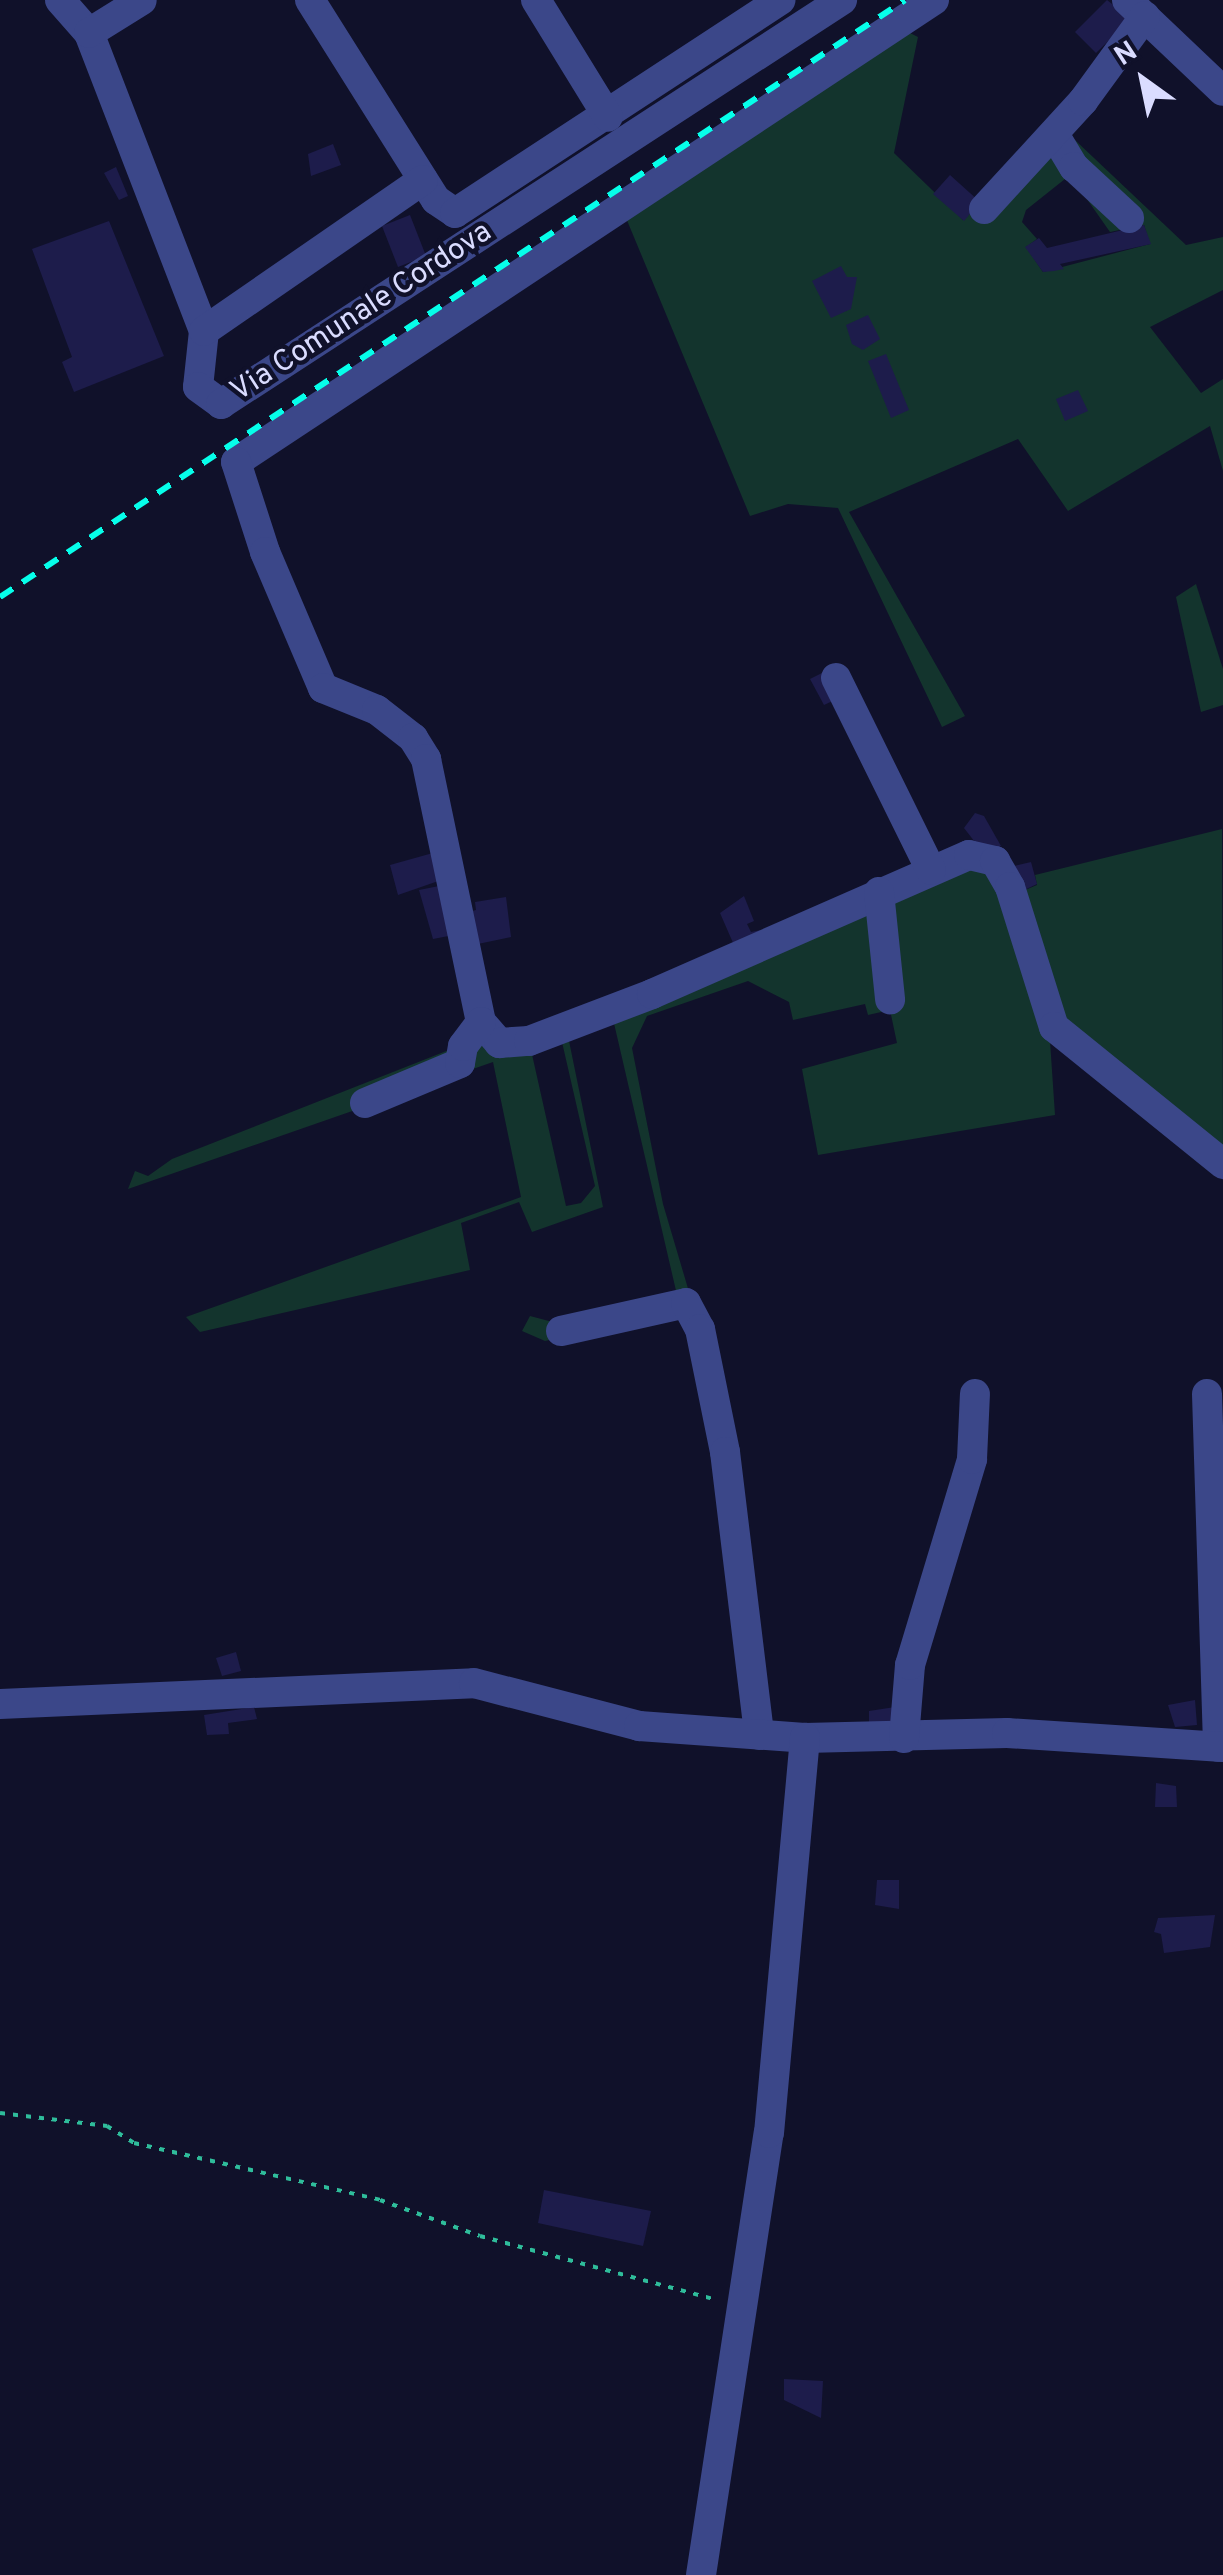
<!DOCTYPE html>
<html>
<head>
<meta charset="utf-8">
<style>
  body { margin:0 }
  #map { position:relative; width:1223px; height:2575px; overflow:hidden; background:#10112a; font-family:Overpass,sans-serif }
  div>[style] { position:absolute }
  .green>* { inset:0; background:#13342d }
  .building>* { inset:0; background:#1d1c4b }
  .path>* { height:4px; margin-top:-2px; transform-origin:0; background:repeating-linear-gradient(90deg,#2fbd9b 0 5px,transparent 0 13px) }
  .minor>* { height:30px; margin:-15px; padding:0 15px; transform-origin:15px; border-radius:15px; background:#3b4789 }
  .rail>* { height:6px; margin-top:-3px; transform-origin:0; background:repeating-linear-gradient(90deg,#06ffea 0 15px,transparent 0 27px) }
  span { translate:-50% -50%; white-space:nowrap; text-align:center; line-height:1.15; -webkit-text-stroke:9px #10112a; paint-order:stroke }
  .street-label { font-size:30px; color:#dadcff }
  .north { position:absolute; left:1093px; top:30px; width:100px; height:100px; -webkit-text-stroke:8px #10112a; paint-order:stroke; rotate:327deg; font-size:28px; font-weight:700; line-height:40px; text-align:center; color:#dadcff }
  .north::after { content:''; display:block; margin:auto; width:35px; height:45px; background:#dadcff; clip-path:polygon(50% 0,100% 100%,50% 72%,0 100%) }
</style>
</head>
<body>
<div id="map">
  <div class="green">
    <i style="clip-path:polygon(evenodd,904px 30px,918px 37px,894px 153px,963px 220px,1057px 123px,1186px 245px,1223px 237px,1223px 290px,1150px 327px,1201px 393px,1223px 379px,1223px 471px,1210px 426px,1068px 511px,1018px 439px,849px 512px,965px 716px,942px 727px,838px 508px,788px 504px,750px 516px,626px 218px,904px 30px,1070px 175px,1110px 232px,1144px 225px,1150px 244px,1043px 272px,1026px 247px,1037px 239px,1022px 222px,1026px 210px,1070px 175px)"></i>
    <i style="clip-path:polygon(1196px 584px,1223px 669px,1223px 705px,1201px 712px,1176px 597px)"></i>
    <i style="clip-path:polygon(1222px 829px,1223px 1164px,1049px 1026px,1055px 1115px,818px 1155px,802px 1069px,897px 1043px,890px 1010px,868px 1015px,865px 1004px,793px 1020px,789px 1002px,748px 981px,647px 1016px,632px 1048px,663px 1204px,700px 1329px,680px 1310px,545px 1341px,522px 1331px,530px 1316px,564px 1325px,677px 1295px,613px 1019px,568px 1036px,603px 1207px,532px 1232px,519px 1202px,461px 1223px,470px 1270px,200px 1332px,186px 1317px,521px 1197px,493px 1062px,128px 1189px,135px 1171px,148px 1176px,172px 1159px,459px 1046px,529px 1041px,566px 1206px,581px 1203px,595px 1186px,559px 1029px,969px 855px,1013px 895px,1037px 885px,1035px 875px)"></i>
  </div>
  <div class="building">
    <i style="clip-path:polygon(1107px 0,1131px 19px,1096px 53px,1075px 32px)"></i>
    <i style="clip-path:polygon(333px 144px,341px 165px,311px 176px,308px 154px)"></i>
    <i style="clip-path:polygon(116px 167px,128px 196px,119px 200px,104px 173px)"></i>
    <i style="clip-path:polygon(950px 175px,980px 202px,964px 221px,933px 194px)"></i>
    <i style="clip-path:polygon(410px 215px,426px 256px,398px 267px,382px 226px)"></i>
    <i style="clip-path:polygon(109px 221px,164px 356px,74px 392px,62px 362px,72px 357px,32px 249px)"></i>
    <i style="clip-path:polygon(1144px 225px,1151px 244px,1060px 264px,1064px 269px,1054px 271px,1043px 272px,1025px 247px,1039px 238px,1047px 248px)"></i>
    <i style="clip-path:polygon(841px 266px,847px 277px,857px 277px,851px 309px,831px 318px,812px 281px)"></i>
    <i style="clip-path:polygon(868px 315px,880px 339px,863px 350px,852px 344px,846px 325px)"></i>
    <i style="clip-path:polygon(886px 354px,909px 410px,891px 418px,868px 361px)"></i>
    <i style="clip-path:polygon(1078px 390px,1088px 411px,1065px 421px,1056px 399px)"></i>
    <i style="clip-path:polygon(826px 671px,839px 698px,824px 705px,810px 679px)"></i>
    <i style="clip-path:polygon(975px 813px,984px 816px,1001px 846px,985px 855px,964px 828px)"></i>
    <i style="clip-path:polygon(440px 851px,447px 878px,398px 895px,390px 865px)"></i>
    <i style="clip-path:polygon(1031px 862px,1037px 884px,1018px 893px,1010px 867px)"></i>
    <i style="clip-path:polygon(439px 886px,459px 934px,433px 939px,419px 890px)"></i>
    <i style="clip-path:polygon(744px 896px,754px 921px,747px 924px,751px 932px,761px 930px,737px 952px,720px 913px)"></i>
    <i style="clip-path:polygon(506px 897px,511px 937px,473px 945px,468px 912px,476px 910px,475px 902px)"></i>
    <i style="clip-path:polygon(236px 1652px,241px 1671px,222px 1676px,216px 1658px)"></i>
    <i style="clip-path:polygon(1195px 1700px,1197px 1725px,1175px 1727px,1168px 1705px)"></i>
    <i style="clip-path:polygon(254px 1707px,257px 1719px,228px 1723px,229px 1734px,207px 1735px,204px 1715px)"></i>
    <i style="clip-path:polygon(895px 1707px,899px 1727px,869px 1729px,869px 1711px)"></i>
    <i style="clip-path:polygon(1156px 1783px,1176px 1786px,1177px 1807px,1155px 1807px)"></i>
    <i style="clip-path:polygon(877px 1880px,899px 1880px,899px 1909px,875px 1905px)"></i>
    <i style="clip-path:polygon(1215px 1915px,1210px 1947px,1164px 1953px,1161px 1934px,1154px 1932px,1158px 1918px)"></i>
    <i style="clip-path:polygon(544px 2190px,651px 2211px,643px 2246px,538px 2223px)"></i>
    <i style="clip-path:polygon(784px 2379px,823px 2381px,821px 2418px,784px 2400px)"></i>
  </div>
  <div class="path">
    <i style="left:0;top:2113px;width:108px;rotate:6.9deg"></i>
    <i style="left:107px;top:2126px;width:32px;rotate:32deg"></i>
    <i style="left:134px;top:2143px;width:253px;rotate:13deg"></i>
    <i style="left:380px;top:2200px;width:106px;rotate:19.8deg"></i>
    <i style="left:480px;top:2236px;width:246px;rotate:15.1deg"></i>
  </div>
  <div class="minor">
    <i style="left:60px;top:0;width:44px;rotate:48.7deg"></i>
    <i style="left:89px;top:33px;width:319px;rotate:68.9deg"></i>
    <i style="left:204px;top:331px;width:56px;rotate:96.1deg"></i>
    <i style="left:198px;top:387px;width:29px;rotate:36deg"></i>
    <i style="left:221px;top:404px;width:741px;rotate:-33.05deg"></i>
    <i style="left:310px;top:0;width:236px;rotate:57.8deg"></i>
    <i style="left:436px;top:200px;width:23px;rotate:34deg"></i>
    <i style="left:455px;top:213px;width:389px;rotate:-33.2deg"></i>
    <i style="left:536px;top:0;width:137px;rotate:58.4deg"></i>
    <i style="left:934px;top:0;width:837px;rotate:146.5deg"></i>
    <i style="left:236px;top:462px;width:95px;rotate:72.1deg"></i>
    <i style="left:265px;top:552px;width:148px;rotate:66.9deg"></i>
    <i style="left:323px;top:688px;width:58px;rotate:22.2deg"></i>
    <i style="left:377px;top:710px;width:46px;rotate:37.9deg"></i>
    <i style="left:413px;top:738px;width:25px;rotate:58deg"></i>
    <i style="left:426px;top:759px;width:269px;rotate:78.2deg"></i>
    <i style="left:481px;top:1022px;width:28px;rotate:49deg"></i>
    <i style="left:499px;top:1043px;width:30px;rotate:-4deg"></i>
    <i style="left:529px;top:1041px;width:132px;rotate:-20.9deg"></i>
    <i style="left:652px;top:994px;width:346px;rotate:-23.7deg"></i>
    <i style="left:969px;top:855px;width:27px;rotate:13deg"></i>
    <i style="left:995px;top:861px;width:30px;rotate:60deg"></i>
    <i style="left:1010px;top:887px;width:147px;rotate:72.6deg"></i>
    <i style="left:1054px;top:1027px;width:218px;rotate:39deg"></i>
    <i style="left:1127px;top:0;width:132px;rotate:43.5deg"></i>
    <i style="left:89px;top:33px;width:62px;rotate:-31.9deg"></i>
    <i style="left:1054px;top:134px;width:39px;rotate:59deg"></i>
    <i style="left:1074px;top:167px;width:75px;rotate:42.8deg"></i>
    <i style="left:984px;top:209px;width:147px;rotate:-47.5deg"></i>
    <i style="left:1083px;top:101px;width:105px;rotate:-53.9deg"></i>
    <i style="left:204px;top:331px;width:266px;rotate:-34.6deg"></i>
    <i style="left:836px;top:678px;width:214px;rotate:63.7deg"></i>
    <i style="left:879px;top:892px;width:108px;rotate:84.1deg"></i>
    <i style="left:365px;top:1103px;width:103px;rotate:-22.8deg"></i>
    <i style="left:460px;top:1063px;width:17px;rotate:-80deg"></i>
    <i style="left:463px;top:1046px;width:30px;rotate:-53deg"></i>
    <i style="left:561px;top:1331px;width:128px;rotate:-12.6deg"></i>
    <i style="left:686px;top:1303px;width:30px;rotate:62deg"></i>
    <i style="left:700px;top:1329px;width:126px;rotate:78.5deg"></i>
    <i style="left:725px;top:1452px;width:285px;rotate:83.1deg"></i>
    <i style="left:1207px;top:1394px;width:353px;rotate:88.2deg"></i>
    <i style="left:0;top:1704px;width:474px;rotate:-2.5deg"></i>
    <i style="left:474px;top:1683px;width:171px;rotate:14.6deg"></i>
    <i style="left:639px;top:1726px;width:166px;rotate:4.1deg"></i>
    <i style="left:805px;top:1738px;width:202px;rotate:-1.4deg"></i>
    <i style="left:1007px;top:1733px;width:216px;rotate:3.7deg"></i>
    <i style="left:904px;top:1738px;width:73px;rotate:-85.3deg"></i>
    <i style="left:910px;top:1665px;width:215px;rotate:-73.2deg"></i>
    <i style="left:972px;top:1459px;width:65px;rotate:-87.4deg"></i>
    <i style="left:701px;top:2575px;width:447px;rotate:-81.3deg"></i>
    <i style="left:769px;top:2133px;width:397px;rotate:-84.8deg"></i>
  </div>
  <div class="rail">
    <i style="left:0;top:597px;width:1084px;rotate:-33.41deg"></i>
  </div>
  <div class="street-label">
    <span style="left:362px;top:313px;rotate:-33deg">Via Comunale Cordova</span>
  </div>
  <div class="north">N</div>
</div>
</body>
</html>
